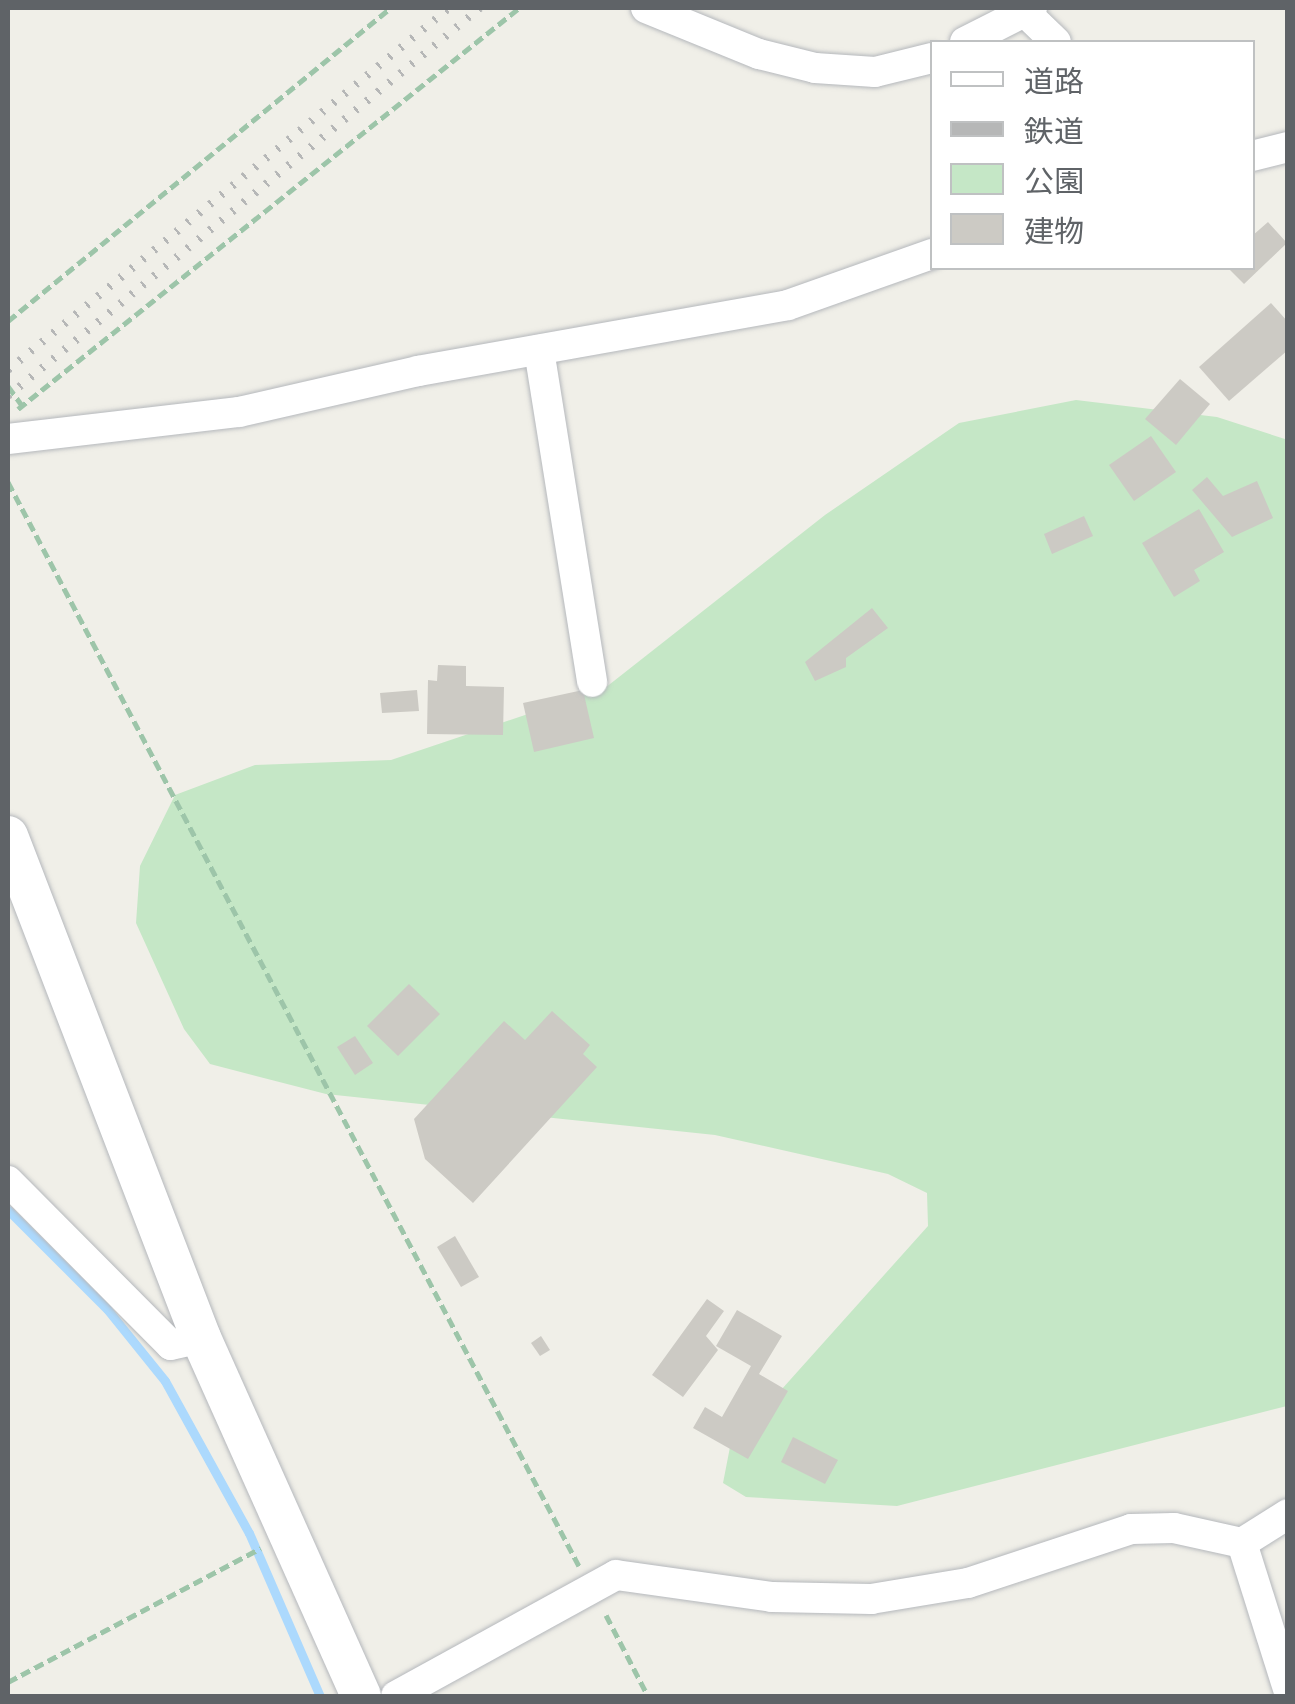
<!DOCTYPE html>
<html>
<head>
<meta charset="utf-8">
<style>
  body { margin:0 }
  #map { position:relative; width:1295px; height:1704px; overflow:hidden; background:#f0efe8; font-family:"PT Sans Narrow","Noto Sans JP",sans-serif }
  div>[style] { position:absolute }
  .green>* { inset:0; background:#c5e7c6 }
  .stream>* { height:9px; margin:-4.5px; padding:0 4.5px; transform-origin:4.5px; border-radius:4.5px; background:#acd9fd }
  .building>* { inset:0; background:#cccac4 }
  .path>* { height:5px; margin-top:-2.5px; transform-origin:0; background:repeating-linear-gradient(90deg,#9dc5a9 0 10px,transparent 0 15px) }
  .roads { filter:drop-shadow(0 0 2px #b5b8bc) drop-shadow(0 0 2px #b5b8bc) }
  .street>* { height:30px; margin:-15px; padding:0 15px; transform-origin:15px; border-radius:15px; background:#fff }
  .secondary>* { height:40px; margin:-20px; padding:0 20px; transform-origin:20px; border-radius:20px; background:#fff }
  .rail>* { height:8px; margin-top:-4px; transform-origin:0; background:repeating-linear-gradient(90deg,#b6b7b7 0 2.5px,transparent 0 14.5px) }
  span { translate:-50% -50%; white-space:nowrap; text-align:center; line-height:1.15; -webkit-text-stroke:8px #fff; paint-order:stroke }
  .frame { position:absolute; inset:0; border:10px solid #5f6367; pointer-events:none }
  .legend { position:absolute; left:930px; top:40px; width:325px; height:230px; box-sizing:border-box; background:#fff; border:2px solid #bfc1c2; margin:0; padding:12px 18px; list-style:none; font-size:30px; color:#5f6367 }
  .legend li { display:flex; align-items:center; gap:20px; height:50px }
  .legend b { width:50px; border:2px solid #bfc1c2 }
</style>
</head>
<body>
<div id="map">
  <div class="green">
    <i style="clip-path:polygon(1076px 400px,1217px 417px,1288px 440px,1287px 1406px,897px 1506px,746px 1497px,723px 1483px,730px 1447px,928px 1226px,927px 1193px,888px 1174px,715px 1135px,326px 1094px,210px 1064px,184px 1029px,136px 923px,140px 866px,175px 795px,255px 765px,391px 760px,605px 688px,825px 515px,959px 423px)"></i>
  </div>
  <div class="stream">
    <i style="left:8px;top:1210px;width:140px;rotate:45deg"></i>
    <i style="left:107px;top:1309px;width:92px;rotate:51.1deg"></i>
    <i style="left:165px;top:1381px;width:174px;rotate:61.1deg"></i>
    <i style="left:249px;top:1533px;width:178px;rotate:66.5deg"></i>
  </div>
  <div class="building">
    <i style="clip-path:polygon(1268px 222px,1287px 243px,1244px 284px,1228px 268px,1252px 268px,1252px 236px)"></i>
    <i style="clip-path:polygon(1271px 303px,1288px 322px,1288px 350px,1229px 401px,1199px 367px)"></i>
    <i style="clip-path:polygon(1180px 379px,1210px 404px,1176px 445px,1145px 419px)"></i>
    <i style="clip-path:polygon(1151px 436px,1176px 472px,1134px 501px,1109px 465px)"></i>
    <i style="clip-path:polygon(1207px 477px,1223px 496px,1257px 481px,1273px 518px,1232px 537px,1192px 490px)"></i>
    <i style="clip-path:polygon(1199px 509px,1224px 552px,1194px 570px,1200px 581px,1174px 597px,1142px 543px)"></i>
    <i style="clip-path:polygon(1084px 516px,1093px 536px,1052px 554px,1044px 534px)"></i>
    <i style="clip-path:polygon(872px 608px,888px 628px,846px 658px,846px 667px,815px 681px,805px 662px)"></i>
    <i style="clip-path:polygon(438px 665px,466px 666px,466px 686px,504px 687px,503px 735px,427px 734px,428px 680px,437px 681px)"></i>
    <i style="clip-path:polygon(417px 690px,419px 711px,382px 713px,380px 693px)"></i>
    <i style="clip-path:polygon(583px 690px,594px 738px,534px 752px,523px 703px)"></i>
    <i style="clip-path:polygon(409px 984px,440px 1014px,398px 1056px,367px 1026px)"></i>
    <i style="clip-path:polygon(552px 1011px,590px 1045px,583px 1054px,597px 1067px,473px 1203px,425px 1159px,414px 1119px,504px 1021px,525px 1040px)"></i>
    <i style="clip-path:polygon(355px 1036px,373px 1063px,355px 1075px,337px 1047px)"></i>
    <i style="clip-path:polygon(455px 1236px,479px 1277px,461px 1287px,437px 1247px)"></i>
    <i style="clip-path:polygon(707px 1299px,724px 1311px,706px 1336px,718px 1350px,683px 1397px,652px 1375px)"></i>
    <i style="clip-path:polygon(737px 1310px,782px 1336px,759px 1374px,788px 1391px,748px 1459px,693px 1428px,705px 1407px,722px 1417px,751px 1366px,716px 1346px)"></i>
    <i style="clip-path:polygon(541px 1336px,550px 1350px,540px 1356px,531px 1343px)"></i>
    <i style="clip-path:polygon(793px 1437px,838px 1460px,825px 1484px,781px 1462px)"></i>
  </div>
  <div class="path">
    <i style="left:8px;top:321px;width:495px;rotate:-39.3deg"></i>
    <i style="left:8px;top:386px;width:24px;rotate:54deg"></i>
    <i style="left:18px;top:409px;width:642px;rotate:-38.67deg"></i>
    <i style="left:8px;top:482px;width:1225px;rotate:62.22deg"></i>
    <i style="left:606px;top:1615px;width:91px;rotate:62.6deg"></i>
    <i style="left:8px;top:1682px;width:286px;rotate:-27.9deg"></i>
  </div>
  <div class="roads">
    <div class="street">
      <i style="left:646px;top:8px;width:122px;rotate:22.2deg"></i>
      <i style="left:759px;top:54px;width:58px;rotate:14deg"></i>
      <i style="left:815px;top:68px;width:60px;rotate:3.8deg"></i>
      <i style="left:875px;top:72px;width:59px;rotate:-13.8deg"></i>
      <i style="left:1027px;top:14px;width:40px;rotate:44deg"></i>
      <i style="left:965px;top:42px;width:75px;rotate:-26.9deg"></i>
      <i style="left:1252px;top:156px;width:37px;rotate:-14deg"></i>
      <i style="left:539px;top:350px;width:336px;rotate:80.9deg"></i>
      <i style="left:8px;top:439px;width:233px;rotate:-6.7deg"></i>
      <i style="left:239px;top:412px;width:184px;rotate:-12.9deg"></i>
      <i style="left:418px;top:371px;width:376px;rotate:-10.1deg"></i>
      <i style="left:788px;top:305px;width:153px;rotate:-19.5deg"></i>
      <i style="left:8px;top:1181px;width:231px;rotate:45.2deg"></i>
      <i style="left:171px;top:1345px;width:31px;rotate:-13deg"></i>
      <i style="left:1242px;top:1543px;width:54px;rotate:-32.2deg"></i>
      <i style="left:396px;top:1696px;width:251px;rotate:-28.8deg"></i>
      <i style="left:616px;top:1575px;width:158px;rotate:8deg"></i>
      <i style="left:772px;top:1597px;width:99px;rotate:1.2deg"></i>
      <i style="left:871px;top:1599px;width:98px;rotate:-9.4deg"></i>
      <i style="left:968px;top:1583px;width:172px;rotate:-18.3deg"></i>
      <i style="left:1131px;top:1529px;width:43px;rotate:-1.3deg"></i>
      <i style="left:1174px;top:1528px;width:70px;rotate:12.4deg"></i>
      <i style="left:1242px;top:1543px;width:153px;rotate:72.5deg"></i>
    </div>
    <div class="secondary">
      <i style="left:8px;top:836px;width:538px;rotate:68.97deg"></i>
      <i style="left:201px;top:1338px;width:392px;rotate:65.9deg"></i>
    </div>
  </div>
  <div class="rail">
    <i style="left:8px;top:370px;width:571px;rotate:-39.38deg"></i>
    <i style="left:8px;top:396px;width:611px;rotate:-39.42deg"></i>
  </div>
  <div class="frame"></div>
  <ul class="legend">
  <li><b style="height:12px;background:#fff"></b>道路</li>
  <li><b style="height:12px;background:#b6b7b7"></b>鉄道</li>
  <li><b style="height:28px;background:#c5e7c6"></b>公園</li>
  <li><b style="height:28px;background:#cccac4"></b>建物</li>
  </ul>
</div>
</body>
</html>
